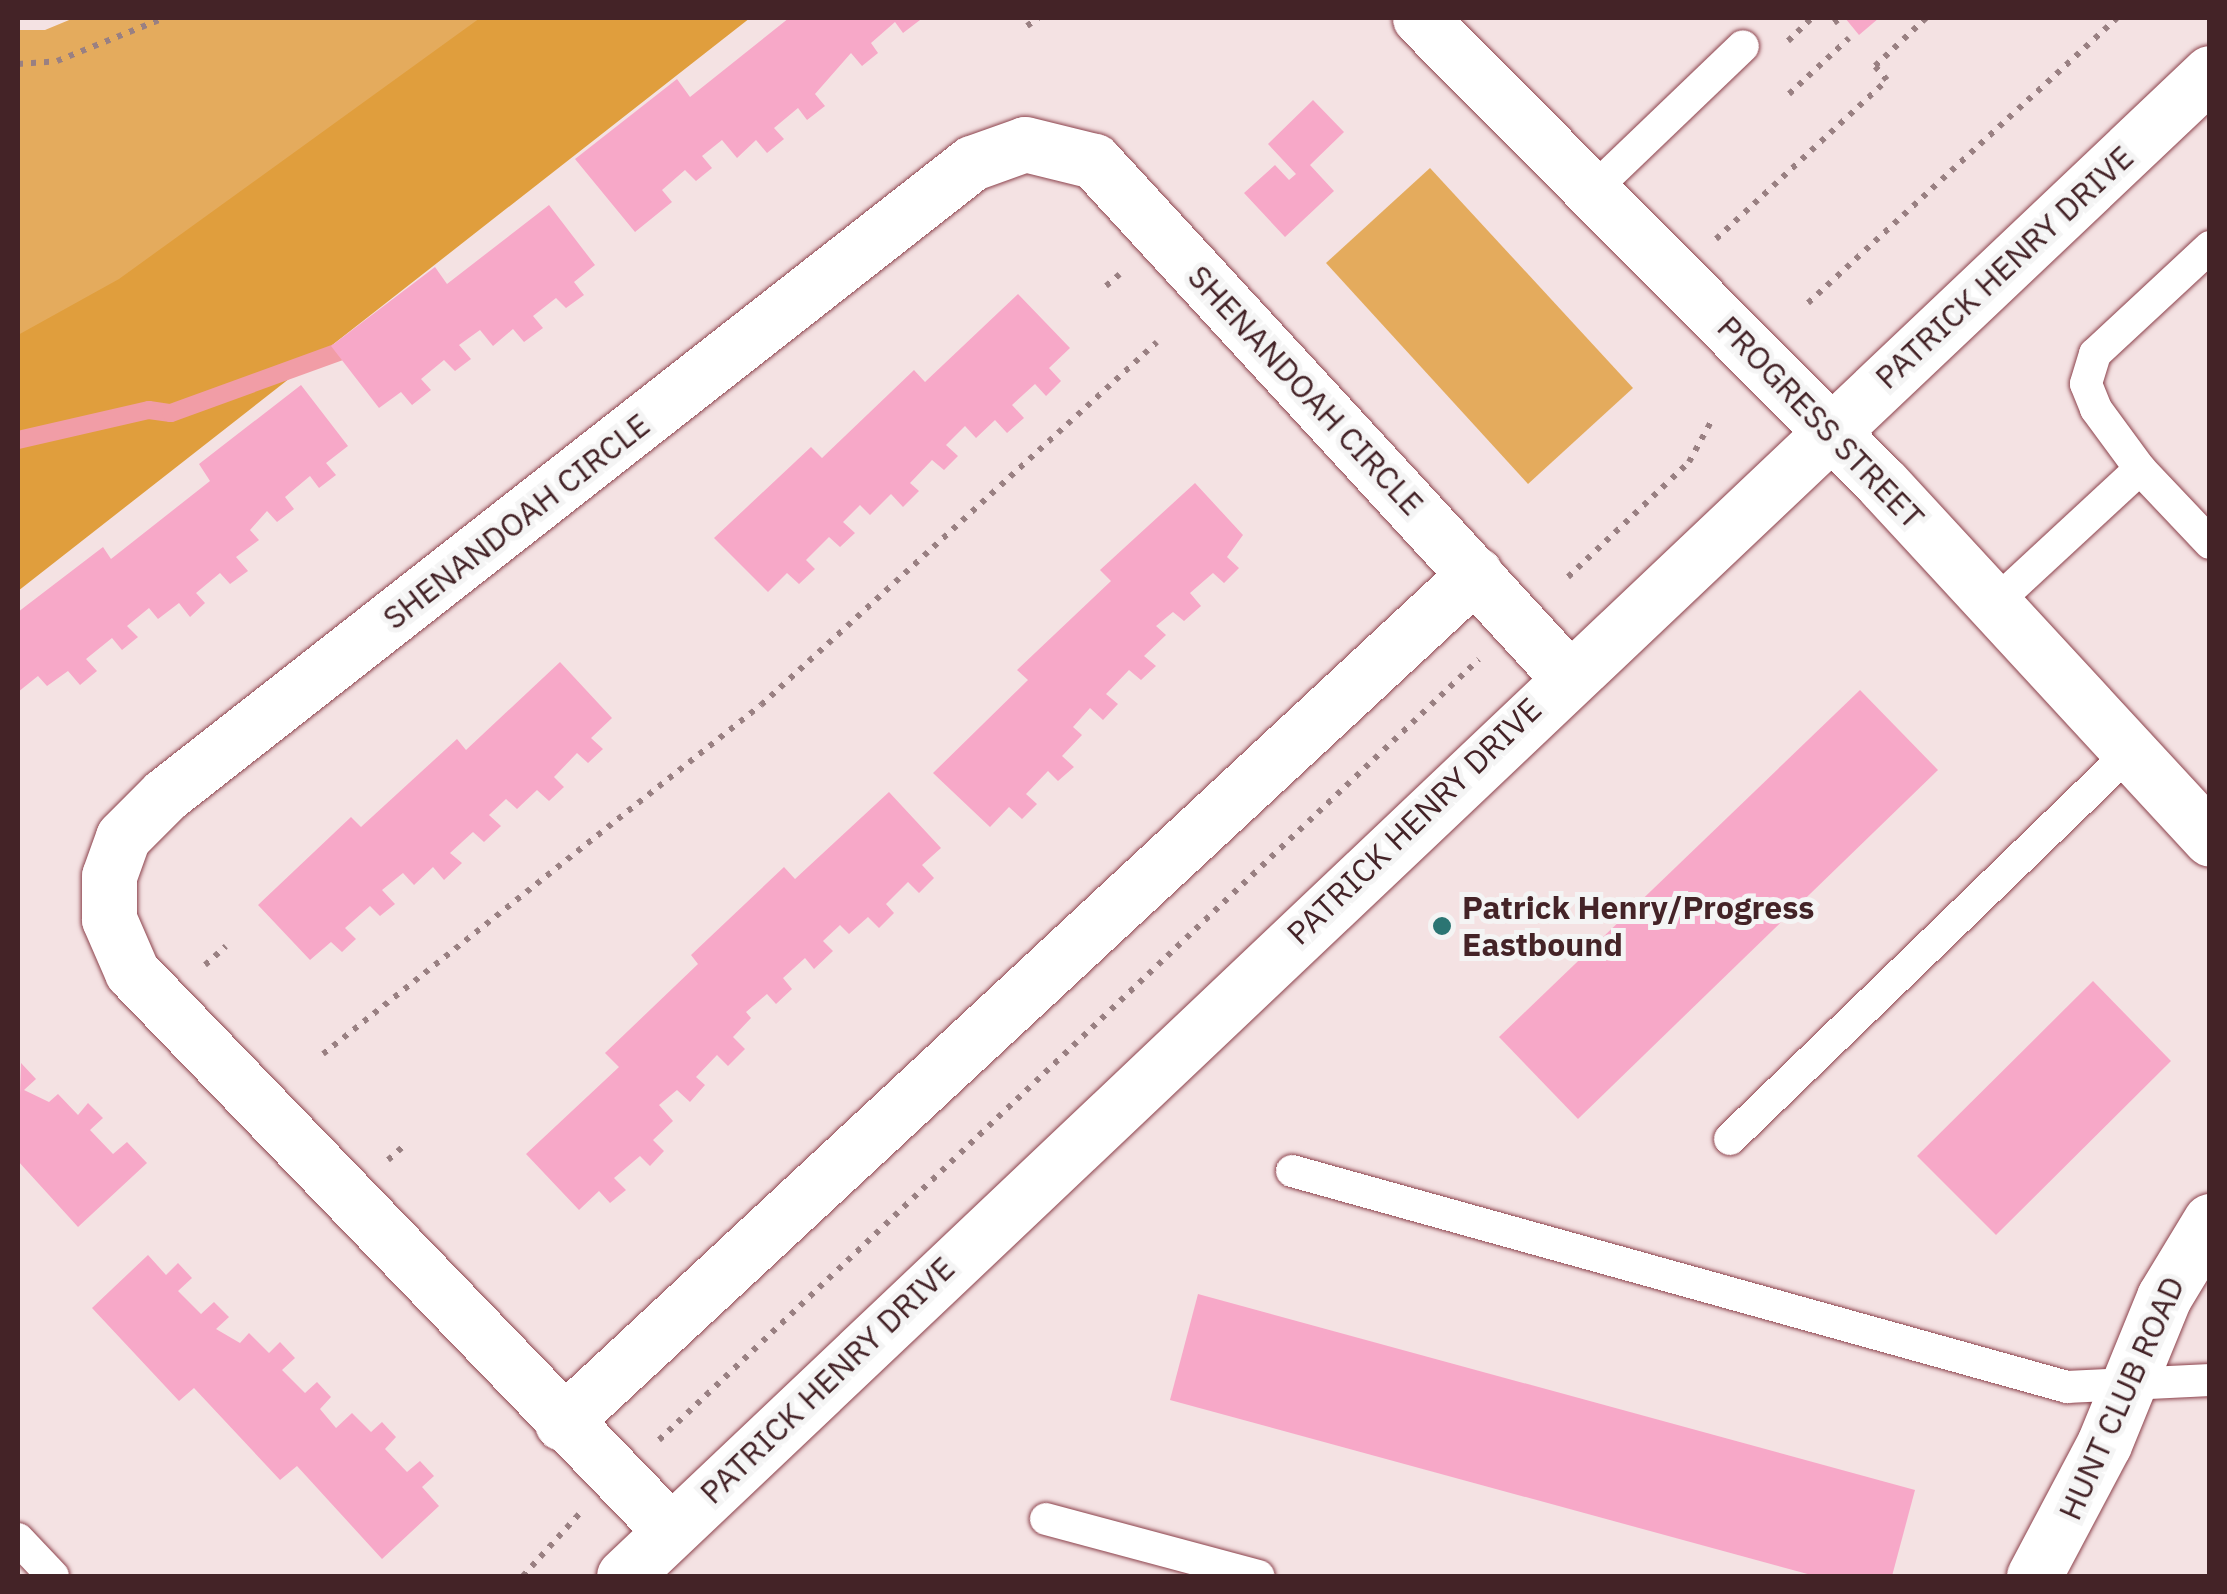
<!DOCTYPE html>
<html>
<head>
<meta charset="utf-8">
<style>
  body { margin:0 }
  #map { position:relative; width:2227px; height:1594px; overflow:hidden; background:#f4e2e3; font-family:"IBM Plex Sans",sans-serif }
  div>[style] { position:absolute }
  .green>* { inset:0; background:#e4ab5d }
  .forest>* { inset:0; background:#e09e3d }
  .stream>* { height:18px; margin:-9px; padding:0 9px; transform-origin:9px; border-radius:9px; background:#f19da6 }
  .building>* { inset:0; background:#f7a8c8 }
  .path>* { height:6px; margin-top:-3px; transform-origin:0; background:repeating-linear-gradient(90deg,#998082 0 5px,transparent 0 13px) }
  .roads { filter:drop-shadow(0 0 2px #8c424c) drop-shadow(0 0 2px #8c424c) }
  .lane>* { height:32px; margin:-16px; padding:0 16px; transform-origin:16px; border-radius:16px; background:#fff }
  .street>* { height:55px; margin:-27.5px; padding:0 27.5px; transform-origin:27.5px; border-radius:27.5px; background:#fff }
  .secondary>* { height:55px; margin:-27.5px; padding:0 27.5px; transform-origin:27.5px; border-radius:27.5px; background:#fff }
  .dots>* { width:28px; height:28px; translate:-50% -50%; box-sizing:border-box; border:5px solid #f4f4f4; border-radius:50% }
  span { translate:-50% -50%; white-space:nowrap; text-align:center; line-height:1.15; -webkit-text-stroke:10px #f4f4f4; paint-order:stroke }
  .street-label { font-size:32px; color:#442327 }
  .poi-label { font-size:32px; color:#442327; font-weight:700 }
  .left { translate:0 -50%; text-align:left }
  .frame { position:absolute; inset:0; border:20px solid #442327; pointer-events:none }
</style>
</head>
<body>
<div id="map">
  <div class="green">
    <i style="clip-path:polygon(74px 18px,523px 18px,18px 395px,18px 30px,45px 30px)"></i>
    <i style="clip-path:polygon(1430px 168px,1633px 388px,1528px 484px,1326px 263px)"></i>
  </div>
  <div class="forest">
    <i style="clip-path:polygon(480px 18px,750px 18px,18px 591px,18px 335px,119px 279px)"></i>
  </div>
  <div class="stream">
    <i style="left:18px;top:440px;width:134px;rotate:-12.9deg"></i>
    <i style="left:149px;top:410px;width:22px;rotate:8deg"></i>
    <i style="left:171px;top:413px;width:196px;rotate:-20deg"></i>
  </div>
  <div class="building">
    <i style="clip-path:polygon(789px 18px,920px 20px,903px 33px,895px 22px,871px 43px,878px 53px,862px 66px,851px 53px,815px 94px,825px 106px,807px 120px,798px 108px,774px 128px,784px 139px,767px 153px,756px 140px,737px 158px,722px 140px,702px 156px,712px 168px,696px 181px,685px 170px,662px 190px,672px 202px,635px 232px,575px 159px,677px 79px,690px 97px)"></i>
    <i style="clip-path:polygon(1845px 18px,1879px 18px,1859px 35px)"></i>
    <i style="clip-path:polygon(1313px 100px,1344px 132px,1310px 165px,1334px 191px,1285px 237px,1244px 193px,1275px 165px,1289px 180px,1296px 174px,1268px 144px)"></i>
    <i style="clip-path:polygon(549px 205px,595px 265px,574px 282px,584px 295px,566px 308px,556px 298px,533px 316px,543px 328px,524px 342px,513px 329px,493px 346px,480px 330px,459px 345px,471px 359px,455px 371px,444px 360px,421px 379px,431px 390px,412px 405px,401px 392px,379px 408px,331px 346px,435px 267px,447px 284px)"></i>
    <i style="clip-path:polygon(1018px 294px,1070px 348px,1049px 368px,1061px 381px,1046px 396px,1035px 384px,1012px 405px,1024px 418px,1007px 433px,995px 420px,976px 438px,965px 426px,946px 445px,958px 456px,944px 470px,932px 460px,910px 483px,919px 491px,903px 507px,891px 494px,870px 515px,860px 505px,843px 522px,855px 533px,840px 547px,829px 537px,806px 560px,815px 569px,799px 584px,787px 573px,768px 592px,714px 538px,811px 447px,822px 458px,914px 370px,925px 382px)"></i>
    <i style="clip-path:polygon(301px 385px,348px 446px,326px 463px,336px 475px,319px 488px,310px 476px,285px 497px,294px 509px,277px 522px,267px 511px,250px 530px,259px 540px,236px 557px,248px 571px,230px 584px,220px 573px,196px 593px,205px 603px,190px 617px,179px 603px,158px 619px,149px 608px,127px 626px,138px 637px,122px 650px,112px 638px,86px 659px,97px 671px,80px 685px,68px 671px,47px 686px,38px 676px,18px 692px,18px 612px,103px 547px,111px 559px,210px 481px,199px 464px)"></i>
    <i style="clip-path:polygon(1195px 483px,1243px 535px,1227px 557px,1239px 568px,1224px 583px,1213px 573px,1190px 593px,1201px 606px,1184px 621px,1173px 612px,1156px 626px,1166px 635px,1144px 656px,1156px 666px,1141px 680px,1129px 670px,1106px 694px,1118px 704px,1103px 720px,1090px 708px,1073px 727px,1082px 735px,1062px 756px,1074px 767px,1058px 781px,1048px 771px,1026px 794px,1037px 804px,1022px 819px,1009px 807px,990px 827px,933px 773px,1028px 680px,1017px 670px,1111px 581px,1100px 570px)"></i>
    <i style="clip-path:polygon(560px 662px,612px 718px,591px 738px,603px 749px,588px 763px,577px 753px,554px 777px,564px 787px,549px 801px,537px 790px,517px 809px,506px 799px,489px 815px,501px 826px,484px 842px,473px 832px,450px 853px,462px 863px,444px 880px,433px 867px,414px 885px,403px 873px,382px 890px,395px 904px,380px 916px,370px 906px,345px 928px,356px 939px,342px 952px,331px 942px,310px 960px,258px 905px,351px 817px,361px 827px,457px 739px,466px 750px)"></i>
    <i style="clip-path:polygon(1860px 690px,1938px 770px,1578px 1119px,1499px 1037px)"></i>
    <i style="clip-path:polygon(889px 792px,941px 848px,922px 865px,934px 878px,919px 893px,908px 882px,886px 904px,894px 913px,879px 928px,868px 917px,849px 934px,840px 925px,823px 941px,833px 951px,814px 969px,805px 958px,783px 978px,792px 989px,776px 1004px,767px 994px,746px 1012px,751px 1018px,733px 1037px,745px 1049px,728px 1066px,717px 1055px,696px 1077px,705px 1085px,690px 1102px,677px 1090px,659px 1105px,673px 1121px,653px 1140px,664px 1151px,650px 1166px,640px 1156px,614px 1178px,626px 1190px,610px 1203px,599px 1191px,579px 1210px,526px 1154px,619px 1067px,605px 1053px,698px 964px,691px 955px,784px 867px,795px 879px)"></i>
    <i style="clip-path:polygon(2093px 981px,2171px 1061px,1996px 1235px,1917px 1156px)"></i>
    <i style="clip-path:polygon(21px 1063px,36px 1079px,24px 1090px,49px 1102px,58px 1094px,78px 1115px,88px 1103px,103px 1118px,90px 1130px,113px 1154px,127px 1142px,147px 1163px,78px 1227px,18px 1161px)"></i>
    <i style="clip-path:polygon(148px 1255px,166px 1275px,178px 1263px,192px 1278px,178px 1291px,201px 1314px,214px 1302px,229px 1317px,216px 1329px,240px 1343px,249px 1333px,269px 1353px,280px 1342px,295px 1358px,282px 1370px,305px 1393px,317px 1382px,331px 1397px,320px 1409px,336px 1428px,352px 1413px,371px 1432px,382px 1422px,396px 1437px,385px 1449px,407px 1472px,420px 1461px,434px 1476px,422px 1487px,439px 1506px,382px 1559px,297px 1466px,280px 1480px,194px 1388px,179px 1401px,92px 1308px)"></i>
    <i style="clip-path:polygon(1198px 1294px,1915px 1490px,1892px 1576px,1815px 1576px,1170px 1400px)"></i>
  </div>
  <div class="path">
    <i style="left:1834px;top:23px;width:8px;rotate:-40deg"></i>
    <i style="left:1027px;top:26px;width:14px;rotate:-36deg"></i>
    <i style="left:1788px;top:41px;width:33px;rotate:-44deg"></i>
    <i style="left:18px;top:64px;width:39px;rotate:-4deg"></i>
    <i style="left:57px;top:61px;width:115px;rotate:-21.9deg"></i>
    <i style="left:1789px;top:94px;width:82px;rotate:-43deg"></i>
    <i style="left:1716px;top:239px;width:233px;rotate:-42.9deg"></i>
    <i style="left:1887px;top:80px;width:18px;rotate:-131deg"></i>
    <i style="left:1875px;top:66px;width:70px;rotate:-43.3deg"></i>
    <i style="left:1106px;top:286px;width:18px;rotate:-41deg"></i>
    <i style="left:1808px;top:303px;width:420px;rotate:-42.7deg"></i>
    <i style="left:1568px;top:577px;width:167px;rotate:-43.5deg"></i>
    <i style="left:1689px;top:462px;width:50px;rotate:-61.4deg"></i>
    <i style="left:205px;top:965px;width:28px;rotate:-42deg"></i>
    <i style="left:323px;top:1054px;width:560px;rotate:-38.55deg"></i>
    <i style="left:761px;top:705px;width:537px;rotate:-42.51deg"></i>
    <i style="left:388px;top:1160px;width:24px;rotate:-42deg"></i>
    <i style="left:659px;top:1440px;width:1132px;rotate:-43.6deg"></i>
    <i style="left:523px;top:1576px;width:84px;rotate:-47.9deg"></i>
  </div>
  <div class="roads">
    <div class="lane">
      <i style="left:1592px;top:191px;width:209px;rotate:-43.8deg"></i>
      <i style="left:2210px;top:247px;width:157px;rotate:137.1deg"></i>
      <i style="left:2095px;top:354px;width:31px;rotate:107deg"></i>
      <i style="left:2086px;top:384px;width:27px;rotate:68deg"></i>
      <i style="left:2096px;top:409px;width:74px;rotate:53.7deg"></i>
      <i style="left:2140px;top:469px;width:102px;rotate:46.6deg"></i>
      <i style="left:1994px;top:604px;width:199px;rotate:-42.8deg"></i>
      <i style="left:1730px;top:1139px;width:557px;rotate:-44.05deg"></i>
      <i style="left:1292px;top:1171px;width:805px;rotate:15.57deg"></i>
      <i style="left:2067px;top:1387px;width:143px;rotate:-2.8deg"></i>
      <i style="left:1046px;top:1519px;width:220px;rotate:15deg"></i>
      <i style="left:18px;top:1539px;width:51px;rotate:46.6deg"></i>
    </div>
    <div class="street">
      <i style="left:562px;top:1423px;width:1247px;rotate:-42.92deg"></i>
      <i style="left:670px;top:1530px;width:775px;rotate:-133.95deg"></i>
      <i style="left:132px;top:972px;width:58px;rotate:-113.5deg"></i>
      <i style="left:109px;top:919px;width:43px;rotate:-90deg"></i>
      <i style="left:109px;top:876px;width:41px;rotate:-70.3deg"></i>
      <i style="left:123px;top:837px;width:59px;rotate:-45deg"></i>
      <i style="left:165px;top:795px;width:1025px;rotate:-38.07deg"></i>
      <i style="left:972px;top:163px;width:56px;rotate:-19.7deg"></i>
      <i style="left:1025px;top:144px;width:71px;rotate:13.8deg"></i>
      <i style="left:1094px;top:161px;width:699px;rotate:47.43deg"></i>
      <i style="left:2034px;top:1576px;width:149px;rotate:-62.1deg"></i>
      <i style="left:2104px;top:1444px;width:159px;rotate:-67.8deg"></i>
      <i style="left:2164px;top:1297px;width:89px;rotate:-58.8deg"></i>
    </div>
    <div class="secondary">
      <i style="left:1420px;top:18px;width:655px;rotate:45.19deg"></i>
      <i style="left:1882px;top:483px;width:484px;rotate:47.3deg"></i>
      <i style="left:624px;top:1576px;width:2185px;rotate:-43.46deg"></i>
    </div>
  </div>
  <div class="dots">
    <i style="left:1442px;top:926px;background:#2b7573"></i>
  </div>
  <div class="street-label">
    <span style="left:2004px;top:267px;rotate:-43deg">PATRICK HENRY DRIVE</span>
    <span style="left:1306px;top:390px;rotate:47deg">SHENANDOAH CIRCLE</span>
    <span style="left:1821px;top:422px;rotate:46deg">PROGRESS STREET</span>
    <span style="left:516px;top:521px;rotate:-38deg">SHENANDOAH CIRCLE</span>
    <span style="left:1414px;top:821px;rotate:-44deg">PATRICK HENRY DRIVE</span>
    <span style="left:827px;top:1380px;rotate:-44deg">PATRICK HENRY DRIVE</span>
    <span style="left:2121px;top:1398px;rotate:-66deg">HUNT CLUB ROAD</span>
  </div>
  <div class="poi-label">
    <span class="left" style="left:1462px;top:926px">Patrick Henry/Progress<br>Eastbound</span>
  </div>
  <div class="frame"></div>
</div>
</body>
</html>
